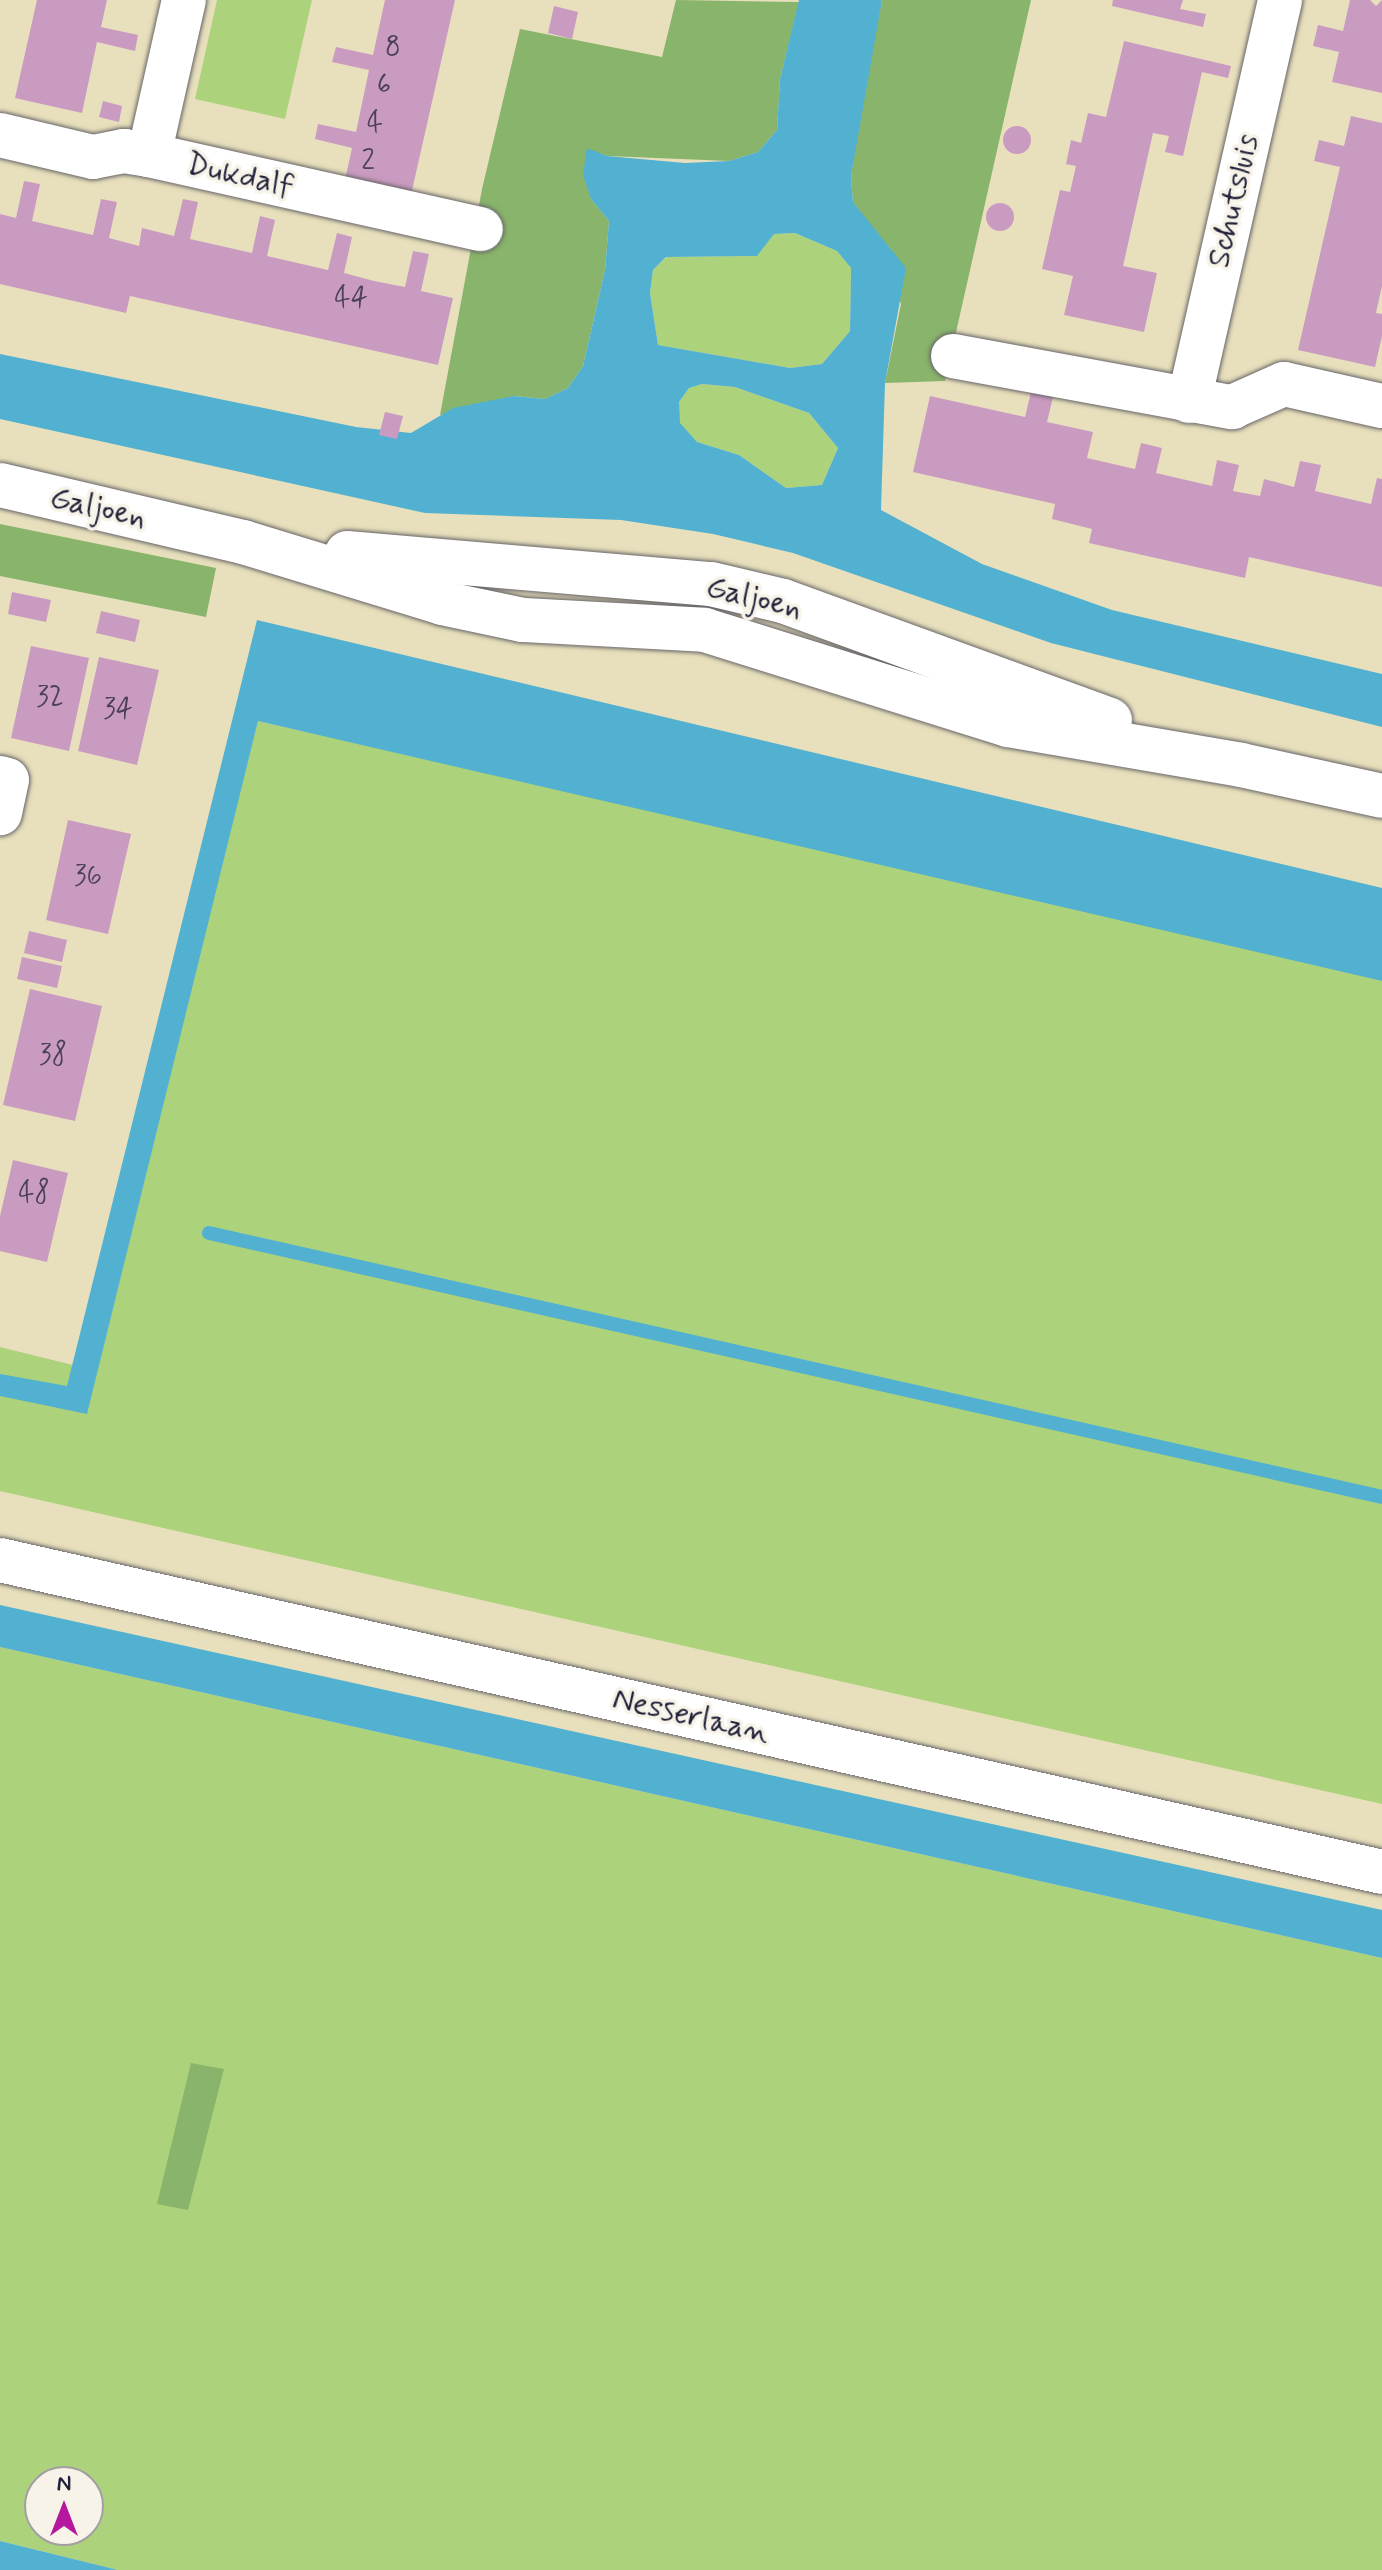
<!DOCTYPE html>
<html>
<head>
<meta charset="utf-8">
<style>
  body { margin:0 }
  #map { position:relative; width:1382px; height:2570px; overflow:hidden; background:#e8e0bc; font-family:Mynerve,sans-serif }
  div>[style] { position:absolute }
  .green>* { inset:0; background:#acd27b }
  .forest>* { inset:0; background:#89b46b }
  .water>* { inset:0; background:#52b1d1 }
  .stream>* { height:14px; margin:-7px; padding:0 7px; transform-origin:7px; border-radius:7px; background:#52b1d1 }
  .building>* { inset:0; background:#ca9bc1 }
  .round { border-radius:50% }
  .roads { filter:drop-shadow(0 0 2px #676468) drop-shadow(0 0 2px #676468) }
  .street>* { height:44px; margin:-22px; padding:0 22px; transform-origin:22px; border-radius:22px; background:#fff }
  span { translate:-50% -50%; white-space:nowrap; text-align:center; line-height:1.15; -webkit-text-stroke:7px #f7f3e8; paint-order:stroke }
  .number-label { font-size:28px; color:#4c405c }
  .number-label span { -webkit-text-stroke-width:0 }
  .street-label { font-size:32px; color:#22223b }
  .north { position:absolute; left:24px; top:2466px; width:80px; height:80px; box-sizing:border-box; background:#f7f3e8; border:2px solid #a29fa3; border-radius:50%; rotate:0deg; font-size:22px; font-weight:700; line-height:32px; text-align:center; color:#22223b }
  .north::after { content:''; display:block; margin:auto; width:28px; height:36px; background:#b5179e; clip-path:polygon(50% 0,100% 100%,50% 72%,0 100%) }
</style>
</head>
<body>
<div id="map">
  <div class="green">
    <i style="clip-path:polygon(217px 0,312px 0,285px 119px,195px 99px)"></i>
    <i style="clip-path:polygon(795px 233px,837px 251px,851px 268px,850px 331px,822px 364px,790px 368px,658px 345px,650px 293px,653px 270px,667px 257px,756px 256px,774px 234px)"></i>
    <i style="clip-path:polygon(702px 384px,735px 387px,809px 413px,838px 448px,822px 485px,786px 488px,739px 455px,697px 442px,679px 423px,679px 402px,689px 388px)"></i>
    <i style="clip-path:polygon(258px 721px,1382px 976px,1382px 1804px,0 1491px,0 1347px,89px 1369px)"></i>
    <i style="clip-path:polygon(evenodd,0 1647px,1382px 1958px,1382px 2570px,118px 2570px,0 2541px,0 1647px,40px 2482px,88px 2482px,88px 2530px,40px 2530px,40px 2482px)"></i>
  </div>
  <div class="forest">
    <i style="clip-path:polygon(676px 0,799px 2px,780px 79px,777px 130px,758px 152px,729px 161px,607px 156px,587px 149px,591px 199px,609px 221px,605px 270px,583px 366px,568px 388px,545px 399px,514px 396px,440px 415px,482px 189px,520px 29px,662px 57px)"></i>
    <i style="clip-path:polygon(882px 0,1031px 0,945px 381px,885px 383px,901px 304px,874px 230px,853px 202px,851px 176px,863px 95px)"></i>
    <i style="clip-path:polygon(0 524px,216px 568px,206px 617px,0 576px)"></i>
    <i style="clip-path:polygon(191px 2063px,224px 2069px,188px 2210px,157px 2204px)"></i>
  </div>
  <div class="water">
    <i style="clip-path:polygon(evenodd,799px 0,882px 0,851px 176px,853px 202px,906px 268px,885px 383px,881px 510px,982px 564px,1112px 610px,1382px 674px,1382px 727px,1051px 643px,793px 553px,713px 534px,621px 520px,425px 513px,0 419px,0 354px,356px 427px,411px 433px,453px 408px,514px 396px,545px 399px,568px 388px,583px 366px,605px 270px,609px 221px,591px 199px,583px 175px,587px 148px,607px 156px,685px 163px,729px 161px,758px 152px,777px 130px,780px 79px,799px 0,795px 233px,837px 251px,851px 268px,850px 331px,822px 364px,790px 368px,658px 345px,650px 293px,653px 270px,666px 257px,757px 256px,774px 234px,795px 233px,799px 0,702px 384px,735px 387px,809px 413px,838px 448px,822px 485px,786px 488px,739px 455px,697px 442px,680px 423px,679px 402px,689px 388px,702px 384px)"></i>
    <i style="clip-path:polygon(257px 620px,1382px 888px,1382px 981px,258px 721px,87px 1414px,0 1396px,0 1374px,67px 1386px)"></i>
    <i style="clip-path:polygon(0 1605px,1382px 1910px,1382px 1958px,0 1647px)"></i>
    <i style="clip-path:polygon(0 2541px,118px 2570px,0 2570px)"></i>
  </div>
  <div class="stream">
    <i style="left:209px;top:1233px;width:1202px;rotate:12.68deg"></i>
  </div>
  <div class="building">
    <i style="clip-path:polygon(37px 0,107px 0,101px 27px,138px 35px,135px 51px,97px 42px,82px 113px,15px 98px)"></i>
    <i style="clip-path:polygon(385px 0,455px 0,411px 195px,345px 180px,352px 148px,315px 139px,318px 124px,356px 132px,369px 70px,332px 62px,336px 47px,373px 55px)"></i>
    <i style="clip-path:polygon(1113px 0,1183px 0,1180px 9px,1206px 14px,1203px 27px,1112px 6px)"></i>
    <i style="clip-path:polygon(1350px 0,1370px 0,1376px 6px,1382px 0,1382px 93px,1332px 82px,1339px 52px,1313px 46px,1318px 25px,1343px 31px)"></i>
    <i style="clip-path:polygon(554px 6px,578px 12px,572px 39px,548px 33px)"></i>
    <i style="clip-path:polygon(1124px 41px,1231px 66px,1228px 78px,1202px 72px,1183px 156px,1165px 152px,1169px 136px,1153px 133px,1123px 266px,1157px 273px,1144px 332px,1064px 315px,1073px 276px,1042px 269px,1060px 190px,1070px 192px,1076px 166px,1066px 164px,1071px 140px,1081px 143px,1088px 113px,1106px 117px)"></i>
    <i style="clip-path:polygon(103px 101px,122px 106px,119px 122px,99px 117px)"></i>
    <i style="clip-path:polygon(1351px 116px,1382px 123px,1382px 286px,1376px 313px,1382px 314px,1382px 336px,1375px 367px,1298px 350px,1340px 167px,1314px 161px,1319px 140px,1344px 146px)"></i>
    <i class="round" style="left:1003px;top:126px;width:28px;height:28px"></i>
    <i style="clip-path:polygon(24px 181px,40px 184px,32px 221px,93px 235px,101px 199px,117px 202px,109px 238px,139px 246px,142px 228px,174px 236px,183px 199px,198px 202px,190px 239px,252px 253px,260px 216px,275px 220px,267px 256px,328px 270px,337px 233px,352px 237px,344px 273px,374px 281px,405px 287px,413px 251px,429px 254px,421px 291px,453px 298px,438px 365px,130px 296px,126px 313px,0 284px,0 214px,16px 218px)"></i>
    <i class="round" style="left:986px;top:203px;width:28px;height:28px"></i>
    <i style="clip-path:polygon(1031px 392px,1053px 397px,1047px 422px,1093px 432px,1087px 458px,1135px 469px,1141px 443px,1162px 448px,1156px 473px,1212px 486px,1217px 460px,1239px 465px,1233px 491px,1260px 496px,1264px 479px,1294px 487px,1300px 461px,1321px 465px,1315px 491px,1371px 504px,1377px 478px,1382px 479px,1382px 587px,1249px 557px,1245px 578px,1089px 543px,1092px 529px,1052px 519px,1055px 504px,913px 472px,930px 396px,1025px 417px)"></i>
    <i style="clip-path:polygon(385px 412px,403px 416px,397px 439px,379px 435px)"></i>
    <i style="clip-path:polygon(12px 592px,51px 600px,46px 622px,8px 614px)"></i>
    <i style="clip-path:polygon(101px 611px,140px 620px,135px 642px,96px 633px)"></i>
    <i style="clip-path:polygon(31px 646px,89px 658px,69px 751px,11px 738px)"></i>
    <i style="clip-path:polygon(99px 657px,159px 670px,137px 765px,78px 751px)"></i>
    <i style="clip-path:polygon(68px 820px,131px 834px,108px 934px,46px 920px)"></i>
    <i style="clip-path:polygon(29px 931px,67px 940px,62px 962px,24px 953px)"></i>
    <i style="clip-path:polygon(22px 957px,62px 966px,57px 988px,17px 979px)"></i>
    <i style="clip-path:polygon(30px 989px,102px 1006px,75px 1121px,3px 1105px)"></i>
    <i style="clip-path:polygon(13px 1160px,68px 1173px,47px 1262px,0 1251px,0 1216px)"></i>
  </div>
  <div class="roads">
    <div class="street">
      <i style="left:0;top:135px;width:96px;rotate:13.3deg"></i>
      <i style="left:93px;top:157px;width:32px;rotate:-11deg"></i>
      <i style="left:124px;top:151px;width:25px;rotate:9deg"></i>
      <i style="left:149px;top:155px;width:340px;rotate:12.6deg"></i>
      <i style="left:149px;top:155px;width:159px;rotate:-77.3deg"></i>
      <i style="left:953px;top:356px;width:284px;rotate:10.4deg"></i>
      <i style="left:1232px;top:407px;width:57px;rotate:-23.9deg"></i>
      <i style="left:1284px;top:384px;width:100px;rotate:12.7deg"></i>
      <i style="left:1189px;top:401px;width:411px;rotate:-77.2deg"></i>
      <i style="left:0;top:485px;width:250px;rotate:13.2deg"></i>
      <i style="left:243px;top:542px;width:208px;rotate:17deg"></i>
      <i style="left:442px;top:603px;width:83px;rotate:11.9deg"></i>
      <i style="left:523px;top:620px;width:182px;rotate:3.1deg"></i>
      <i style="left:705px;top:630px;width:318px;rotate:17.4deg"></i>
      <i style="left:1008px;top:725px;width:236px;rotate:9.7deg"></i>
      <i style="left:1241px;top:765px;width:144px;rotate:12.4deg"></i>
      <i style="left:347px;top:553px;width:365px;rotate:4.9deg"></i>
      <i style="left:711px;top:584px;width:74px;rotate:13.3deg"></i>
      <i style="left:783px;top:601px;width:348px;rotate:20deg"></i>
      <i style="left:0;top:778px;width:7px;rotate:16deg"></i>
      <i style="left:7px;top:780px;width:34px;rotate:102deg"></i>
      <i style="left:0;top:1560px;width:1417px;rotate:12.72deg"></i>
    </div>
  </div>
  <div class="number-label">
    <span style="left:393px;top:48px">8</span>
    <span style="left:384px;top:86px">6</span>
    <span style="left:375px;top:124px">4</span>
    <span style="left:368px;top:162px">2</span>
    <span style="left:351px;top:299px">44</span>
    <span style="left:50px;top:698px">32</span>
    <span style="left:118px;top:710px">34</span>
    <span style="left:88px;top:877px">36</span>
    <span style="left:53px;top:1056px">38</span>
    <span style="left:34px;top:1194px">48</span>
  </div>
  <div class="street-label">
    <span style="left:240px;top:176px;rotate:13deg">Dukdalf</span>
    <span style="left:1234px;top:201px;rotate:-77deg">Schutsluis</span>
    <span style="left:98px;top:508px;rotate:13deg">Galjoen</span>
    <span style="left:754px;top:598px;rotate:14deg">Galjoen</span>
    <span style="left:691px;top:1716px;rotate:13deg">Nesserlaan</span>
  </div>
  <div class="north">N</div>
</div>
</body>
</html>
